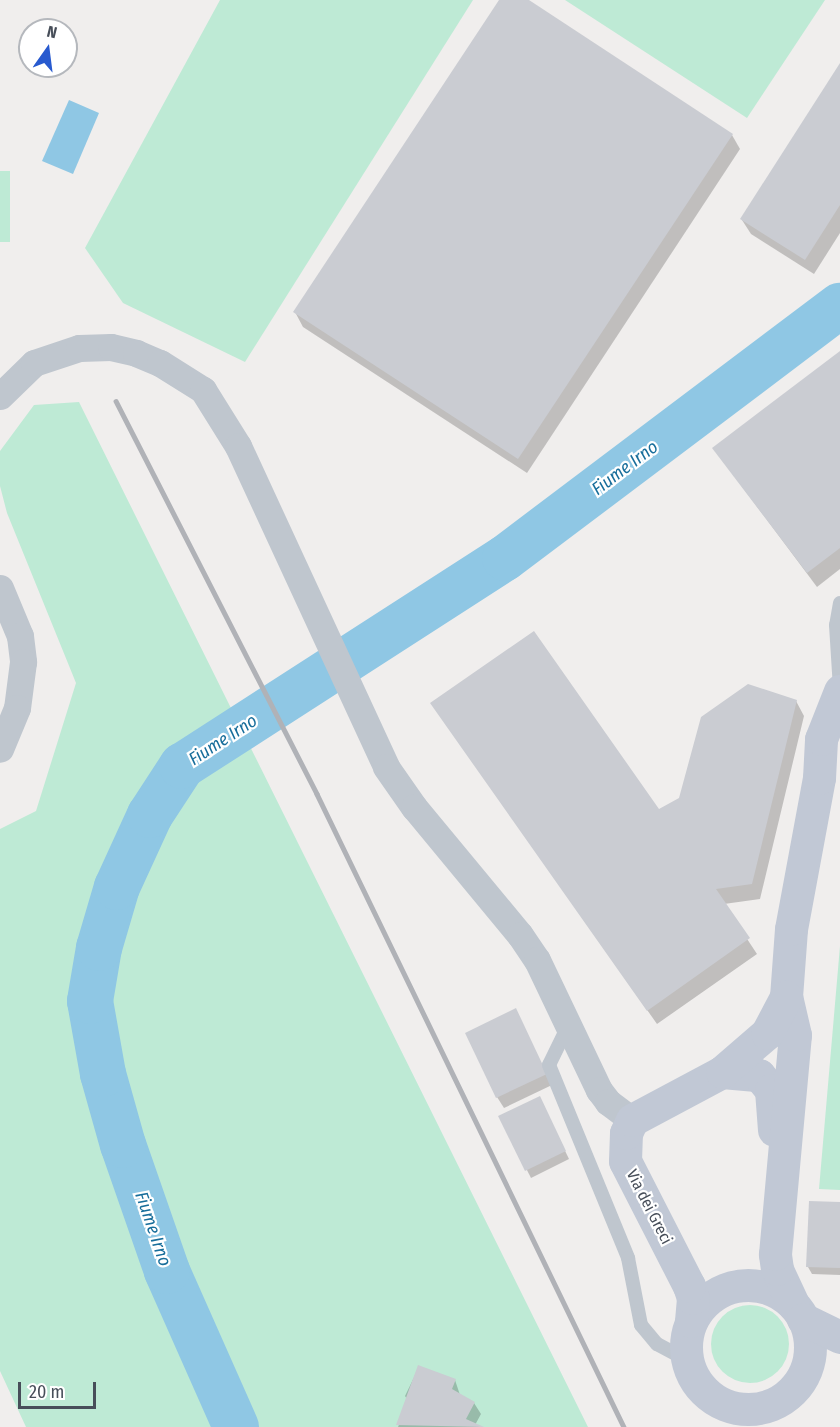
<!DOCTYPE html>
<html>
<head>
<meta charset="utf-8">
<style>
  body { margin:0 }
  #map { position:relative; width:840px; height:1427px; overflow:hidden; background:#f0eeed; font-family:"Fira Sans Condensed",sans-serif }
  div>[style] { position:absolute }
  .green>* { inset:0; background:#beead5 }
  .round { border-radius:50% }
  .water>* { inset:0; background:#8fc7e4 }
  .shadow>* { inset:0; background:#0003 }
  .river>* { height:46px; margin:-23px; padding:0 23px; transform-origin:23px; border-radius:23px; background:#8fc7e4 }
  .building>* { inset:0; background:#caccd2 }
  .service>* { height:14px; margin:-7px; padding:0 7px; transform-origin:7px; border-radius:7px; background:#bfc6ce }
  .minor>* { height:27px; margin:-13.5px; padding:0 13.5px; transform-origin:13.5px; border-radius:13.5px; background:#bfc6ce }
  .secondary>* { height:33px; margin:-16.5px; padding:0 16.5px; transform-origin:16.5px; border-radius:16.5px; background:#c1c8d5 }
  .secondary>.ring { margin:-16.5px; padding:0; box-sizing:content-box; background:none; border:33px solid #c1c8d5; border-radius:50% }
  .rail>* { height:4.5px; margin:-2.25px; padding:0 2.25px; transform-origin:2.25px; border-radius:2.25px; background:#b0b2b7 }
  span { translate:-50% -50%; white-space:nowrap; text-align:center; line-height:1.15; -webkit-text-stroke:4.5px #fff; paint-order:stroke }
  .street-label { font-size:16px; color:#474e59 }
  .water-label { font-size:18px; color:#186e9b; font-style:italic }
  .north { position:absolute; left:18px; top:18px; width:60px; height:60px; box-sizing:border-box; background:#fff; border:2px solid #b5b8bd; border-radius:50%; rotate:14deg; font-size:16px; font-weight:700; line-height:24px; text-align:center; color:#474e59 }
  .north::after { content:''; display:block; margin:auto; width:21px; height:27px; background:#285acf; clip-path:polygon(50% 0,100% 100%,50% 72%,0 100%) }
  .scale { position:absolute; left:18px; top:1382px; width:78px; height:27px; box-sizing:border-box; border:3px solid #474e59; border-top:0; padding-left:8px; font-size:18px; line-height:21px; white-space:nowrap; color:#474e59; -webkit-text-stroke:4px #fff; paint-order:stroke }
</style>
</head>
<body>
<div id="map">
  <div class="green">
    <i style="clip-path:polygon(220px 0,473px 0,245px 362px,123px 303px,85px 248px)"></i>
    <i style="clip-path:polygon(565px 0,825px 0,747px 118px)"></i>
    <i style="clip-path:polygon(0 171px,10px 171px,10px 242px,0 242px)"></i>
    <i style="clip-path:polygon(79px 402px,588px 1427px,26px 1427px,0 1371px,0 829px,36px 811px,76px 683px,7px 513px,0 486px,0 451px,34px 405px)"></i>
    <i style="clip-path:polygon(840px 946px,840px 1190px,819px 1189px)"></i>
    <i class="round" style="left:711px;top:1305px;width:78px;height:78px"></i>
  </div>
  <div class="water">
    <i style="clip-path:polygon(69px 100px,99px 113px,73px 174px,42px 161px)"></i>
  </div>
  <div class="shadow">
    <i style="clip-path:polygon(500px 0,526px 0,732px 135px,740px 149px,527px 473px,303px 327px,295px 312px)"></i>
    <i style="clip-path:polygon(840px 66px,840px 233px,814px 274px,751px 234px,742px 220px)"></i>
    <i style="clip-path:polygon(840px 353px,840px 569px,817px 587px,714px 449px)"></i>
    <i style="clip-path:polygon(796px 701px,804px 716px,760px 899px,724px 904px,757px 954px,657px 1024px,441px 717px,659px 811px,680px 799px)"></i>
    <i style="clip-path:polygon(515px 1010px,552px 1085px,504px 1108px,497px 1097px)"></i>
    <i style="clip-path:polygon(543px 1105px,569px 1159px,531px 1178px,500px 1117px)"></i>
    <i style="clip-path:polygon(840px 1203px,840px 1275px,812px 1274px,808px 1267px)"></i>
    <i style="clip-path:polygon(419px 1367px,455px 1380px,460px 1395px,474px 1403px,481px 1414px,475px 1425px,480px 1427px,398px 1427px,409px 1402px,405px 1396px)"></i>
  </div>
  <div class="river">
    <i style="left:236px;top:1427px;width:171px;rotate:-113.9deg"></i>
    <i style="left:167px;top:1271px;width:133px;rotate:-109.2deg"></i>
    <i style="left:123px;top:1145px;width:74px;rotate:-105.7deg"></i>
    <i style="left:103px;top:1074px;width:74px;rotate:-100.1deg"></i>
    <i style="left:90px;top:1001px;width:54px;rotate:-80.4deg"></i>
    <i style="left:99px;top:948px;width:64px;rotate:-73.6deg"></i>
    <i style="left:117px;top:887px;width:79px;rotate:-65.4deg"></i>
    <i style="left:150px;top:815px;width:59px;rotate:-56.9deg"></i>
    <i style="left:182px;top:766px;width:384px;rotate:-32.8deg"></i>
    <i style="left:505px;top:558px;width:419px;rotate:-37deg"></i>
  </div>
  <div class="building">
    <i style="clip-path:polygon(499px 0,529px 0,733px 134px,518px 459px,293px 312px)"></i>
    <i style="clip-path:polygon(840px 63px,840px 205px,805px 260px,740px 219px)"></i>
    <i style="clip-path:polygon(840px 351px,840px 548px,807px 573px,712px 448px)"></i>
    <i style="clip-path:polygon(534px 631px,659px 809px,679px 798px,701px 717px,748px 684px,797px 700px,752px 884px,716px 889px,750px 938px,647px 1011px,430px 703px)"></i>
    <i style="clip-path:polygon(516px 1008px,547px 1074px,496px 1098px,465px 1033px)"></i>
    <i style="clip-path:polygon(540px 1096px,566px 1151px,525px 1171px,498px 1116px)"></i>
    <i style="clip-path:polygon(809px 1201px,840px 1202px,840px 1268px,806px 1267px)"></i>
    <i style="clip-path:polygon(418px 1365px,456px 1379px,452px 1389px,475px 1402px,466px 1419px,484px 1427px,396px 1425px)"></i>
  </div>
  <div class="service">
    <i style="left:840px;top:603px;width:22px;rotate:100deg"></i>
    <i style="left:836px;top:625px;width:64px;rotate:86.4deg"></i>
    <i style="left:568px;top:1026px;width:43px;rotate:116deg"></i>
    <i style="left:549px;top:1065px;width:209px;rotate:67.7deg"></i>
    <i style="left:628px;top:1258px;width:68px;rotate:79deg"></i>
    <i style="left:641px;top:1325px;width:25px;rotate:50deg"></i>
    <i style="left:657px;top:1344px;width:34px;rotate:28deg"></i>
  </div>
  <div class="minor">
    <i style="left:0;top:396px;width:47px;rotate:-44.1deg"></i>
    <i style="left:34px;top:363px;width:47px;rotate:-18.4deg"></i>
    <i style="left:79px;top:348px;width:32px;rotate:-2deg"></i>
    <i style="left:111px;top:347px;width:26px;rotate:13deg"></i>
    <i style="left:136px;top:353px;width:26px;rotate:23deg"></i>
    <i style="left:160px;top:363px;width:51px;rotate:32.1deg"></i>
    <i style="left:203px;top:390px;width:66px;rotate:58deg"></i>
    <i style="left:238px;top:446px;width:353px;rotate:65.2deg"></i>
    <i style="left:386px;top:767px;width:49px;rotate:55deg"></i>
    <i style="left:414px;top:807px;width:166px;rotate:50.4deg"></i>
    <i style="left:520px;top:935px;width:30px;rotate:56deg"></i>
    <i style="left:537px;top:960px;width:144px;rotate:64.5deg"></i>
    <i style="left:599px;top:1090px;width:15px;rotate:53deg"></i>
    <i style="left:608px;top:1102px;width:30px;rotate:37deg"></i>
    <i style="left:0;top:588px;width:52px;rotate:67.4deg"></i>
    <i style="left:20px;top:636px;width:26px;rotate:83deg"></i>
    <i style="left:23px;top:662px;width:46px;rotate:97.4deg"></i>
    <i style="left:17px;top:708px;width:44px;rotate:112.5deg"></i>
  </div>
  <div class="secondary">
    <i style="left:722px;top:1072px;width:37px;rotate:5deg"></i>
    <i style="left:759px;top:1075px;width:19px;rotate:51deg"></i>
    <i style="left:771px;top:1090px;width:40px;rotate:85.7deg"></i>
    <i class="ring" style="left:686px;top:1285px;width:91px;height:91px"></i>
    <i style="left:793px;top:1304px;width:38px;rotate:-115deg"></i>
    <i style="left:777px;top:1269px;width:15px;rotate:-98deg"></i>
    <i style="left:775px;top:1254px;width:220px;rotate:-84.8deg"></i>
    <i style="left:795px;top:1035px;width:39px;rotate:-103deg"></i>
    <i style="left:786px;top:997px;width:68px;rotate:-85.8deg"></i>
    <i style="left:791px;top:929px;width:154px;rotate:-79.5deg"></i>
    <i style="left:819px;top:778px;width:39px;rotate:-87deg"></i>
    <i style="left:821px;top:739px;width:52px;rotate:-68.4deg"></i>
    <i style="left:803px;top:1319px;width:41px;rotate:25.9deg"></i>
    <i style="left:691px;top:1321px;width:23px;rotate:-85deg"></i>
    <i style="left:693px;top:1298px;width:13px;rotate:-108deg"></i>
    <i style="left:689px;top:1286px;width:140px;rotate:-117.1deg"></i>
    <i style="left:625px;top:1161px;width:28px;rotate:-88deg"></i>
    <i style="left:626px;top:1133px;width:14px;rotate:-65deg"></i>
    <i style="left:632px;top:1120px;width:102px;rotate:-28.1deg"></i>
    <i style="left:722px;top:1072px;width:60px;rotate:-40.9deg"></i>
    <i style="left:767px;top:1033px;width:41px;rotate:-62.2deg"></i>
  </div>
  <div class="rail">
    <i style="left:116px;top:401px;width:441px;rotate:62.9deg"></i>
    <i style="left:317px;top:794px;width:704px;rotate:64.13deg"></i>
  </div>
  <div class="street-label">
    <span style="left:649px;top:1207px;rotate:63deg">Via dei Greci</span>
  </div>
  <div class="water-label">
    <span style="left:625px;top:468px;rotate:-37deg">Fiume Irno</span>
    <span style="left:223px;top:740px;rotate:-33deg">Fiume Irno</span>
    <span style="left:153px;top:1229px;rotate:71deg">Fiume Irno</span>
  </div>
  <div class="north">N</div>
  <div class="scale">20 m</div>
</div>
</body>
</html>
